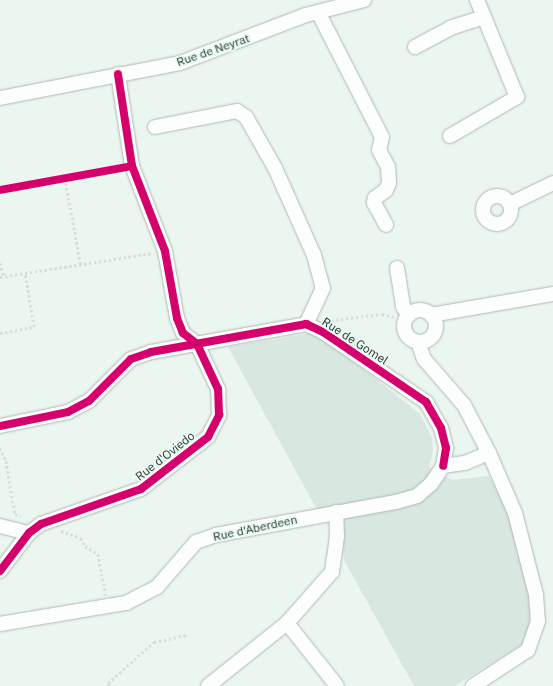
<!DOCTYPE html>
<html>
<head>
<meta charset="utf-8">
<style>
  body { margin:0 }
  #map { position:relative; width:553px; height:686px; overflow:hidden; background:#ecf6f1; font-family:"IBM Plex Sans",sans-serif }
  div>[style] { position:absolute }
  .green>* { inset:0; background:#d8e7e0 }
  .path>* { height:2.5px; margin-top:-1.25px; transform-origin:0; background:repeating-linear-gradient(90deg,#dbdddd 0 2.5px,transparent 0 5px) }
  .roads { filter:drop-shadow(0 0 1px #b0b8b4) drop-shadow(0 0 1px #b0b8b4) }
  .minor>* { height:14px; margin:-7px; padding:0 7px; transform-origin:7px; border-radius:7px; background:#fcfefd }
  .minor>.ring { margin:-7px; padding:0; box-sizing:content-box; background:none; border:14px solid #fcfefd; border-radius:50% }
  .cycleway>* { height:8px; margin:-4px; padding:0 4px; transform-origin:4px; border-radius:4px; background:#d6006c }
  span { translate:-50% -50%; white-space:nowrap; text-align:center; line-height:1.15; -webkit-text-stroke:4px #e8faf2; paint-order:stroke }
  .street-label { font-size:12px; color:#2d3431 }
</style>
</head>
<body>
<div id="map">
  <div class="green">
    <i style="clip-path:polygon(312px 333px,328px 341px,420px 414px,432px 438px,433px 452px,429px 467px,452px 480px,489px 476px,510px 514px,531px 591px,533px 616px,523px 644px,455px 686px,414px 686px,344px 560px,343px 531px,315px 506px,228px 347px)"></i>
  </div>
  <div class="path">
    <i style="left:65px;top:178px;width:88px;rotate:79.6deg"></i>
    <i style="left:0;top:190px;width:123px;rotate:-10.3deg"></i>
    <i style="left:0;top:263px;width:14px;rotate:73deg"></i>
    <i style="left:0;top:277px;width:155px;rotate:-8.9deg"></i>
    <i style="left:331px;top:320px;width:51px;rotate:-6.7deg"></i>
    <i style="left:382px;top:314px;width:12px;rotate:14deg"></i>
    <i style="left:0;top:333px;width:35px;rotate:-10deg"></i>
    <i style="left:34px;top:327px;width:53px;rotate:-99.8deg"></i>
    <i style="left:0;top:448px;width:14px;rotate:65deg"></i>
    <i style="left:6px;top:461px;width:54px;rotate:80.4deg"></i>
    <i style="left:15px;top:514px;width:6px;rotate:18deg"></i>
    <i style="left:61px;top:531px;width:21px;rotate:19deg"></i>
    <i style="left:81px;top:538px;width:9px;rotate:63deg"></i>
    <i style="left:85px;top:546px;width:15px;rotate:32deg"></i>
    <i style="left:98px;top:554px;width:42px;rotate:79deg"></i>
    <i style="left:109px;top:686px;width:3px;rotate:-108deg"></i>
    <i style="left:108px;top:683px;width:62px;rotate:-41.7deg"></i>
    <i style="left:154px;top:642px;width:33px;rotate:-12deg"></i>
  </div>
  <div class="roads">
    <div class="minor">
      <i style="left:318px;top:12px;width:140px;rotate:62.9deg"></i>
      <i style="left:382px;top:137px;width:13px;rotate:103deg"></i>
      <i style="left:379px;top:150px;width:19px;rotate:62deg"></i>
      <i style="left:388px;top:167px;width:16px;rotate:86deg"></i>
      <i style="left:389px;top:183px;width:8px;rotate:113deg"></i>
      <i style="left:386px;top:190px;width:14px;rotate:144deg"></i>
      <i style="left:375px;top:198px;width:5px;rotate:101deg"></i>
      <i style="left:374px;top:203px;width:25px;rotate:61deg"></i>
      <i style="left:415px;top:47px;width:40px;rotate:-28deg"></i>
      <i style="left:450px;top:28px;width:36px;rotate:-18deg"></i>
      <i style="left:0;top:98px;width:183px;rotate:-11deg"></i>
      <i style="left:180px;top:63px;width:135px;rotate:-20.9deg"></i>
      <i style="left:306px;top:15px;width:60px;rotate:-14.5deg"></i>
      <i style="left:155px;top:127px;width:84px;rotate:-11deg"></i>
      <i style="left:237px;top:111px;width:11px;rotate:34deg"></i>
      <i style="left:246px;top:117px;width:59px;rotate:60.4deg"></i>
      <i style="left:275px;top:168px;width:95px;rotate:65.9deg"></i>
      <i style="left:314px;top:255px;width:34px;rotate:75deg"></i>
      <i style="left:323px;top:288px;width:40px;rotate:115deg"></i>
      <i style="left:450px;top:136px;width:78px;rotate:-30.2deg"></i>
      <i style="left:517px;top:97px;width:105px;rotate:-112.4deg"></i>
      <i class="ring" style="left:483px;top:196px;width:14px;height:14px"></i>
      <i style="left:510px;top:204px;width:48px;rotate:-26deg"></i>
      <i style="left:397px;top:268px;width:39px;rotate:81deg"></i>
      <i style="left:403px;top:307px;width:10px;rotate:53deg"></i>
      <i class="ring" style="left:404px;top:310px;width:18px;height:18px"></i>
      <i style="left:431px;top:315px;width:124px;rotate:-9.8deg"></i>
      <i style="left:418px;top:342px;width:18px;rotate:71deg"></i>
      <i style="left:424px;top:359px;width:61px;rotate:49deg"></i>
      <i style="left:464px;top:405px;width:54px;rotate:62.5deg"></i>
      <i style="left:489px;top:453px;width:65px;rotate:66.6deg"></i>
      <i style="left:515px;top:513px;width:85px;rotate:75.6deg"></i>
      <i style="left:536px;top:595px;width:26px;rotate:86deg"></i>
      <i style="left:538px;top:621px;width:31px;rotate:109deg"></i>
      <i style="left:528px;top:650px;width:66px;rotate:146.8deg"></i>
      <i style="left:0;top:426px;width:69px;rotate:-11.6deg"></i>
      <i style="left:68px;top:412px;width:24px;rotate:-28deg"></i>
      <i style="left:89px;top:401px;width:59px;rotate:-45deg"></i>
      <i style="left:131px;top:359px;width:21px;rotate:-19deg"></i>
      <i style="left:151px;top:352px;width:158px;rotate:-10.2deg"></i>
      <i style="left:306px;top:324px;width:19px;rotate:25deg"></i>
      <i style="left:323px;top:332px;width:125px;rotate:34.2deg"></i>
      <i style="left:426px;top:402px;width:30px;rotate:60deg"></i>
      <i style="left:441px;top:428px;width:21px;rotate:76deg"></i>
      <i style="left:446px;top:448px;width:18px;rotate:99deg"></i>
      <i style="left:0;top:526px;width:30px;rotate:14deg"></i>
      <i style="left:0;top:571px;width:48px;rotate:-52.7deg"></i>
      <i style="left:29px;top:533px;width:15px;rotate:-37deg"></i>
      <i style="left:41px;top:524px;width:106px;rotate:-19.3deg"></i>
      <i style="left:141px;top:489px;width:85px;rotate:-37.8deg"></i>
      <i style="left:208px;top:437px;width:25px;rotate:-63deg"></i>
      <i style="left:219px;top:415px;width:26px;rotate:-92deg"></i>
      <i style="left:218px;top:389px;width:50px;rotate:-115deg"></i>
      <i style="left:197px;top:344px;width:18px;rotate:-142deg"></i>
      <i style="left:183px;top:333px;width:16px;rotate:-112deg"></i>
      <i style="left:177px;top:318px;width:68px;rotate:-100.2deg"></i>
      <i style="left:165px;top:251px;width:91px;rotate:-111.2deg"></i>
      <i style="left:132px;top:166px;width:93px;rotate:-98.7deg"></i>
      <i style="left:287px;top:623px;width:80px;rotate:51.6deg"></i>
      <i style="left:0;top:624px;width:128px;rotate:-9.5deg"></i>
      <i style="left:126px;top:603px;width:35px;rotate:-27deg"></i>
      <i style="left:157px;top:587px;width:60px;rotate:-49.1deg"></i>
      <i style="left:196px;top:542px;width:21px;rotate:-19deg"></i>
      <i style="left:216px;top:535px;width:183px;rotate:-10.4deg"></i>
      <i style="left:396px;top:502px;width:22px;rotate:-16deg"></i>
      <i style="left:417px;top:496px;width:18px;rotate:-41deg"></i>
      <i style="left:431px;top:484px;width:22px;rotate:-56deg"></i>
      <i style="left:443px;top:466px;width:22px;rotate:-8deg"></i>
      <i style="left:465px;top:463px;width:26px;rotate:-23deg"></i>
      <i style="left:208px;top:686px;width:101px;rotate:-38.6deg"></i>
      <i style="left:287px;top:623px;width:68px;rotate:-48.6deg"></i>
      <i style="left:332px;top:572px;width:36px;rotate:-82deg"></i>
      <i style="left:337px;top:536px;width:24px;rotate:-92deg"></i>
    </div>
  </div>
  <div class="cycleway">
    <i style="left:0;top:190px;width:134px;rotate:-10.3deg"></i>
    <i style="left:0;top:426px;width:69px;rotate:-11.6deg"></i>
    <i style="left:68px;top:412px;width:24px;rotate:-28deg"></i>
    <i style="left:89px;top:401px;width:59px;rotate:-45deg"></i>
    <i style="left:131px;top:359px;width:21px;rotate:-19deg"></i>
    <i style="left:151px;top:352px;width:158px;rotate:-10.2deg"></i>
    <i style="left:306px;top:324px;width:19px;rotate:25deg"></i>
    <i style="left:323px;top:332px;width:125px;rotate:34.2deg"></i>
    <i style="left:426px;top:402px;width:30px;rotate:60deg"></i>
    <i style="left:441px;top:428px;width:21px;rotate:76deg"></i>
    <i style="left:446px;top:448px;width:18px;rotate:99deg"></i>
    <i style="left:0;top:571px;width:48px;rotate:-52.7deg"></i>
    <i style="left:29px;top:533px;width:15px;rotate:-37deg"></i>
    <i style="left:41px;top:524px;width:106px;rotate:-19.3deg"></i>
    <i style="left:141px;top:489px;width:85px;rotate:-37.8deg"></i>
    <i style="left:208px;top:437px;width:25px;rotate:-63deg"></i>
    <i style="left:219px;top:415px;width:26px;rotate:-92deg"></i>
    <i style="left:218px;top:389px;width:50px;rotate:-115deg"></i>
    <i style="left:197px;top:344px;width:18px;rotate:-142deg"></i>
    <i style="left:183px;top:333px;width:16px;rotate:-112deg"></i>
    <i style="left:177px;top:318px;width:68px;rotate:-100.2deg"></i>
    <i style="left:165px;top:251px;width:91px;rotate:-111.2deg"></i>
    <i style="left:132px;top:166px;width:93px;rotate:-98.7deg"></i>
  </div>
  <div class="street-label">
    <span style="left:213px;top:50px;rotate:-19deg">Rue de Neyrat</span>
    <span style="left:355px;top:341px;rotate:33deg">Rue de Gomel</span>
    <span style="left:165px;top:456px;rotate:-38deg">Rue d'Oviedo</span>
    <span style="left:255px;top:528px;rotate:-12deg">Rue d'Aberdeen</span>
  </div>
</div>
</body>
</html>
